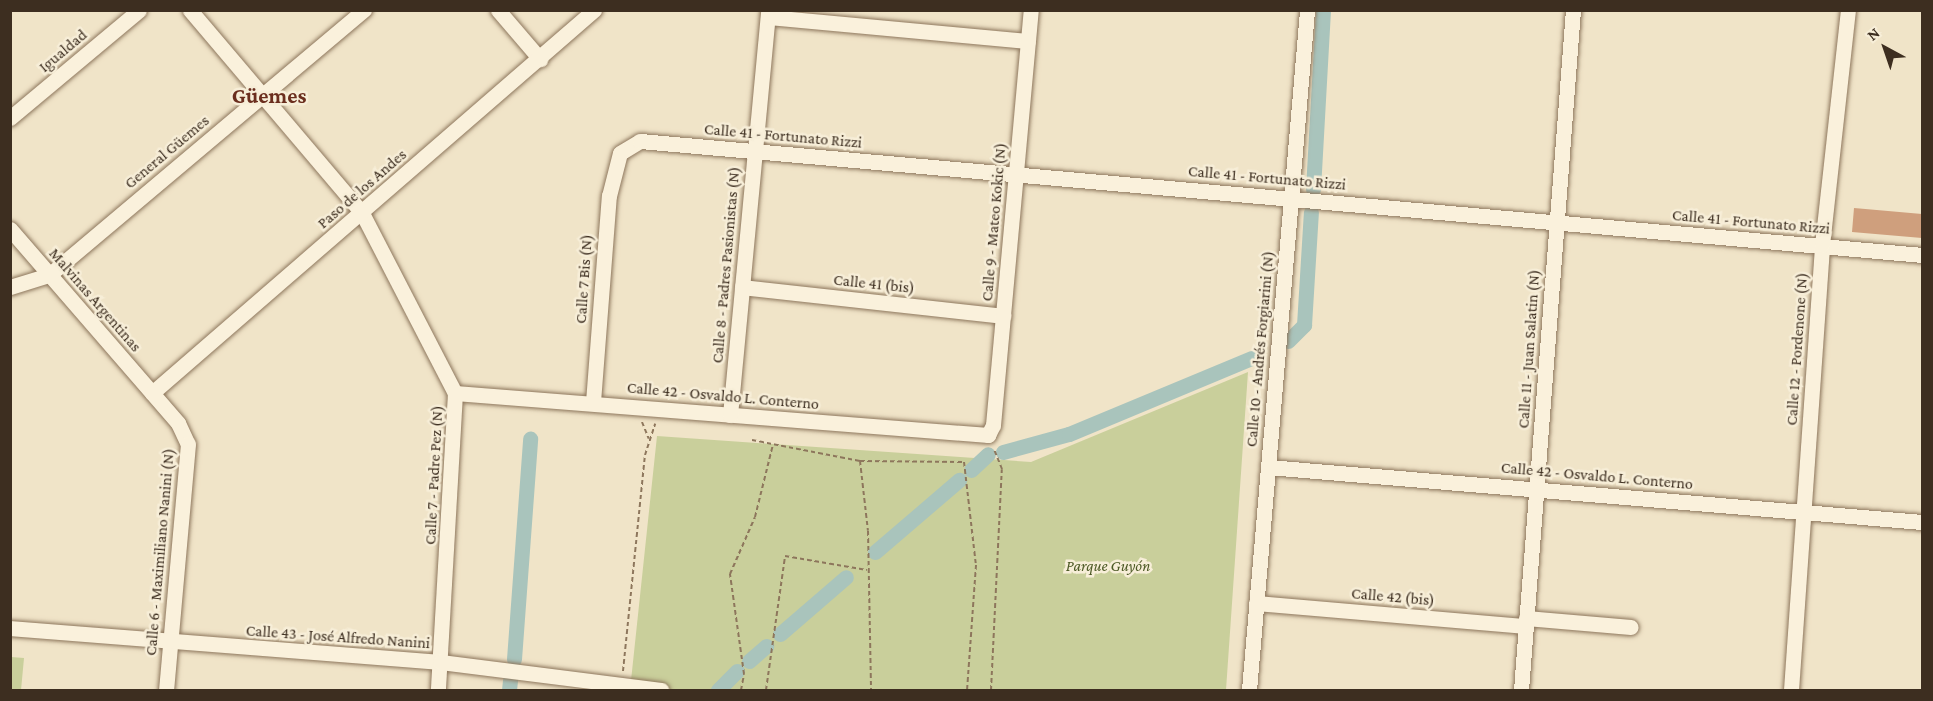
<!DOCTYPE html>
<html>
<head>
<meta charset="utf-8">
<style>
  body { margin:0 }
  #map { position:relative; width:1933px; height:701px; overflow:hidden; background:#f0e4c8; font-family:"Crimson Pro",serif }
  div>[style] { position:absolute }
  .green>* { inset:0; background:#c9cf9b }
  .canal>* { height:15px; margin:-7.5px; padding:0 7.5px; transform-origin:7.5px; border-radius:7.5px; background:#a9c4bc }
  .building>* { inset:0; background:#cf9f7d }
  .path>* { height:2px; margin-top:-1px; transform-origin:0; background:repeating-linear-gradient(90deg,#8d765c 0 4.5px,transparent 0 7.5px) }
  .roads { filter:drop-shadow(0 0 2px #8d765c) drop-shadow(0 0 2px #8d765c) }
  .minor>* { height:15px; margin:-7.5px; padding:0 7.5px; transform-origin:7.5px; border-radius:7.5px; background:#faf1dc }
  span { translate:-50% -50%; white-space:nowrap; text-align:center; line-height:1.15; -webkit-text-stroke:5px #f7eed8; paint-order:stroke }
  .street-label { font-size:16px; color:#3d2e20 }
  .park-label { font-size:16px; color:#4d5a26; font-style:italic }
  .district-label { font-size:22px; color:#6b2e1e; font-weight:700 }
  .frame { position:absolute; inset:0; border:12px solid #3d2e20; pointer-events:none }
  .north { position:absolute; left:1855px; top:18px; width:60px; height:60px; -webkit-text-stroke:4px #f7eed8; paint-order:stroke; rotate:320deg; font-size:16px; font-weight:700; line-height:24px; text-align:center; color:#3d2e20 }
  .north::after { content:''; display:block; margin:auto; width:21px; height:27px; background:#3d2e20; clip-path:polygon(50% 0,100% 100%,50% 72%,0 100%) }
</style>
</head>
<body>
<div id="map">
  <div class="green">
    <i style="clip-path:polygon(1248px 372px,1226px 690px,630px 690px,657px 436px,1031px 462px)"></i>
    <i style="clip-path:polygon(11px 657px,24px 658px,21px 690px,11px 690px)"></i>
  </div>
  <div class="canal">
    <i style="left:1313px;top:189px;width:179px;rotate:-86.8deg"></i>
    <i style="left:1288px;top:341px;width:23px;rotate:-45deg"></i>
    <i style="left:1304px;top:325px;width:113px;rotate:-86.5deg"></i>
    <i style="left:1003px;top:452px;width:68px;rotate:-15.3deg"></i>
    <i style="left:1069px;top:434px;width:198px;rotate:-22.6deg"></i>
    <i style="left:971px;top:470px;width:23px;rotate:-43deg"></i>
    <i style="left:875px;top:552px;width:111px;rotate:-40.6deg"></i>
    <i style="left:780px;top:634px;width:87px;rotate:-40.8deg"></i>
    <i style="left:514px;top:659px;width:221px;rotate:-85.8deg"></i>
    <i style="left:749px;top:661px;width:23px;rotate:-41deg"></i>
    <i style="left:509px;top:690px;width:10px;rotate:-84deg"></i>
    <i style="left:718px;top:690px;width:27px;rotate:-45deg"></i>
  </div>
  <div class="building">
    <i style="clip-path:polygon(1854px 208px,1922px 214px,1922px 238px,1852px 232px)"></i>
  </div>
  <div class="path">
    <i style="left:642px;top:422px;width:18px;rotate:68deg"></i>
    <i style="left:752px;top:440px;width:110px;rotate:11deg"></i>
    <i style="left:860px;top:461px;width:104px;rotate:0.6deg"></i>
    <i style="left:964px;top:462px;width:104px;rotate:83.4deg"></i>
    <i style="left:976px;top:565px;width:125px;rotate:94.1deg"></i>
    <i style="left:860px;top:461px;width:70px;rotate:83.5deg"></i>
    <i style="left:868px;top:531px;width:159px;rotate:88.9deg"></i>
    <i style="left:623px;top:671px;width:217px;rotate:-84.2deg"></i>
    <i style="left:645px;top:455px;width:33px;rotate:-72deg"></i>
    <i style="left:741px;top:690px;width:16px;rotate:-79deg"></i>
    <i style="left:744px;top:674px;width:101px;rotate:-98deg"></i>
    <i style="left:730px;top:574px;width:62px;rotate:-66.3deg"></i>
    <i style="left:755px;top:517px;width:75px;rotate:-76.1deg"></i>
    <i style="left:766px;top:690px;width:135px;rotate:-81.9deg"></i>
    <i style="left:785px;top:556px;width:83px;rotate:9.7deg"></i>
    <i style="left:991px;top:690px;width:221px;rotate:-87.2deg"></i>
    <i style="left:1002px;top:469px;width:22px;rotate:-112deg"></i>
  </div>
  <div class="roads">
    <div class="minor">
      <i style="left:190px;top:10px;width:266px;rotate:49.7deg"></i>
      <i style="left:362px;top:213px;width:203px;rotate:62.7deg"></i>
      <i style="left:455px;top:393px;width:297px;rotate:93.3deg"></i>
      <i style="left:498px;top:10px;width:65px;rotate:49.4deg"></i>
      <i style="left:768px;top:17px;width:261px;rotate:5.3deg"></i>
      <i style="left:10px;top:118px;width:168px;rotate:-39.9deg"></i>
      <i style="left:10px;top:229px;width:257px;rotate:49.1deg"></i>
      <i style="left:178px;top:423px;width:23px;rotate:65deg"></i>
      <i style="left:188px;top:444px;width:247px;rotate:95.1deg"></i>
      <i style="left:10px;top:287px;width:41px;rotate:-17.1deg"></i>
      <i style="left:49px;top:275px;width:412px;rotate:-40.1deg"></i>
      <i style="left:742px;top:287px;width:263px;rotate:6.3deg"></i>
      <i style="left:152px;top:393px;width:585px;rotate:-40.91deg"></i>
      <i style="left:455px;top:393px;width:535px;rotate:4.51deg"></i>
      <i style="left:988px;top:435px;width:11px;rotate:-63deg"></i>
      <i style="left:993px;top:425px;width:417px;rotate:-84.8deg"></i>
      <i style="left:593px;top:402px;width:207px;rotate:-85.6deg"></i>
      <i style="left:609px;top:196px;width:44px;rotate:-75.7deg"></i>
      <i style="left:620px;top:153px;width:23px;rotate:-31deg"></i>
      <i style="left:640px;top:141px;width:1287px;rotate:5.08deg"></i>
      <i style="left:730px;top:415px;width:407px;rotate:-84.6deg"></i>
      <i style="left:1268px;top:467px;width:656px;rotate:4.81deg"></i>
      <i style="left:1256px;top:603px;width:271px;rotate:4.9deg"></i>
      <i style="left:1526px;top:618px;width:105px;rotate:4.9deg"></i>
      <i style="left:10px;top:628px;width:431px;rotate:4.5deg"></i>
      <i style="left:440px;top:662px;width:223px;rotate:7.2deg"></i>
      <i style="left:1249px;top:690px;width:682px;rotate:-85.12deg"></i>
      <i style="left:1521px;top:690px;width:682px;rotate:-85.63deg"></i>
      <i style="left:1791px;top:690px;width:446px;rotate:-86deg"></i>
      <i style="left:1822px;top:245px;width:236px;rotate:-83.7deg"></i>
    </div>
  </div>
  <div class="street-label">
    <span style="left:63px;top:51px;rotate:-40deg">Igualdad</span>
    <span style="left:783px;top:136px;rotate:5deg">Calle 41 - Fortunato Rizzi</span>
    <span style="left:167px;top:152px;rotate:-40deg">General Güemes</span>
    <span style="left:1267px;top:178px;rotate:5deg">Calle 41 - Fortunato Rizzi</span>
    <span style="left:362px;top:189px;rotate:-41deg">Paso de los Andes</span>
    <span style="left:994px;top:222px;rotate:-85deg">Calle 9 - Mateo Kokic (N)</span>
    <span style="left:1751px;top:222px;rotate:5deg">Calle 41 - Fortunato Rizzi</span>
    <span style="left:726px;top:265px;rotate:-85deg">Calle 8 - Padres Pasionistas (N)</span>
    <span style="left:584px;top:279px;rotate:-86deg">Calle 7 Bis (N)</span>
    <span style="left:874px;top:284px;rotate:6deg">Calle 41 (bis)</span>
    <span style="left:95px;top:300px;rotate:49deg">Malvinas Argentinas</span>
    <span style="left:1260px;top:349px;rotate:-85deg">Calle 10 - Andrés Forgiarini (N)</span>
    <span style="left:1529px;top:349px;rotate:-86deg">Calle 11 - Juan Salatin (N)</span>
    <span style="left:1797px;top:349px;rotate:-86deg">Calle 12 - Pordenone (N)</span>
    <span style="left:723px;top:396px;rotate:5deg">Calle 42 - Osvaldo L. Conterno</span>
    <span style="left:434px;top:475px;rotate:-87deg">Calle 7 - Padre Pez (N)</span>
    <span style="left:1597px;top:476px;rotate:5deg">Calle 42 - Osvaldo L. Conterno</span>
    <span style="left:160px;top:552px;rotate:-85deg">Calle 6 - Maximiliano Nanini (N)</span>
    <span style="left:1393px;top:597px;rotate:5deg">Calle 42 (bis)</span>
    <span style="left:338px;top:637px;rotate:4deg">Calle 43 - José Alfredo Nanini</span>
  </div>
  <div class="park-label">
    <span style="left:1108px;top:566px">Parque Guyón</span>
  </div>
  <div class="district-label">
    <span style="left:269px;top:96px">Güemes</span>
  </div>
  <div class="frame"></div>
  <div class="north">N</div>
</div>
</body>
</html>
